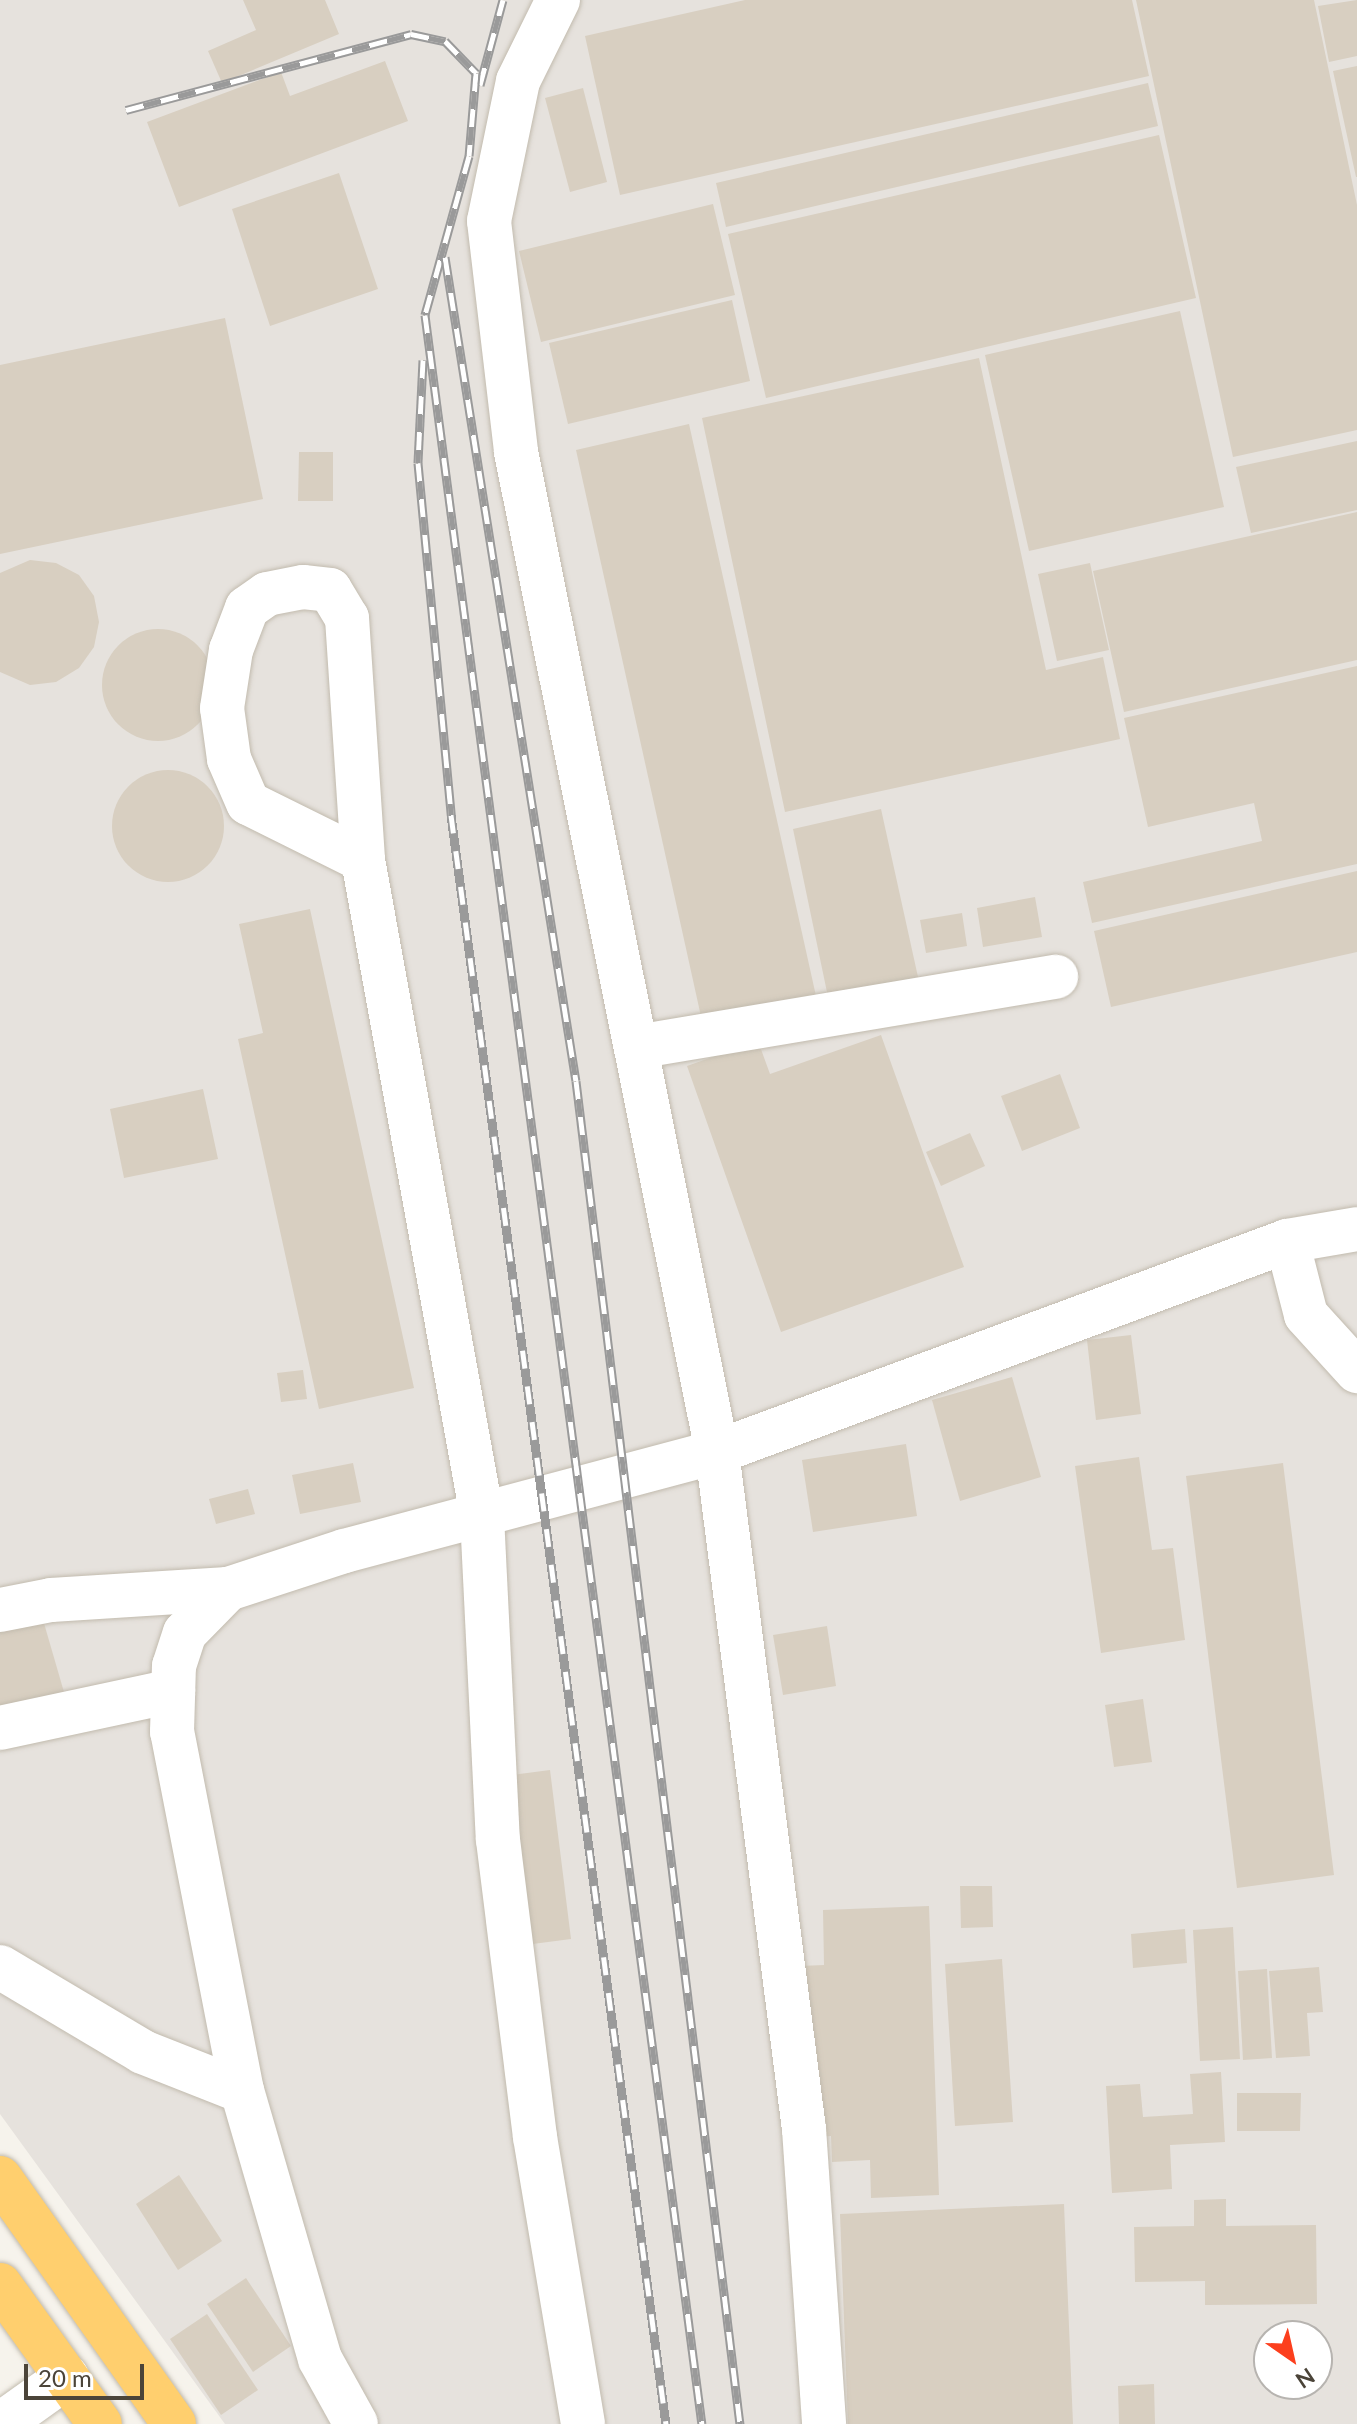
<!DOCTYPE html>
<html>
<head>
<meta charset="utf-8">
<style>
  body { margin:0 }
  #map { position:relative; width:1357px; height:2424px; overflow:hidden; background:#f6f3ec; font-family:Lato,sans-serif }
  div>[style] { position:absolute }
  .industrial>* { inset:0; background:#e6e2dd }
  .building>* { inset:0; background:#d8cfc1 }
  .round { border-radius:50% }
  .roads { filter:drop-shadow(0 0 2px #c2bbae) drop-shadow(0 0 2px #c2bbae) }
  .minor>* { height:44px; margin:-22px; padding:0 22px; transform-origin:22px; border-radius:22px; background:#fff }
  .highway>* { height:44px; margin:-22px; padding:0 22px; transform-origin:22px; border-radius:22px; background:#ffcf6e }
  .rail>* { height:9px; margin-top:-4.5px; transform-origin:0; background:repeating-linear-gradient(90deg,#fff 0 18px,#9a9a9a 0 36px); box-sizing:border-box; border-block:2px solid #9a9a9a }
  span { translate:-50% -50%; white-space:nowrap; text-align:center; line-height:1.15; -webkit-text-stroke:8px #fff; paint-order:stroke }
  .north { position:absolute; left:1253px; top:2320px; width:80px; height:80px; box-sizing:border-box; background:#fff; border:2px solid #b7b4b0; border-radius:50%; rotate:146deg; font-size:22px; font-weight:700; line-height:32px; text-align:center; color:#4b4439 }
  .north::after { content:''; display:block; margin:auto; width:28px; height:36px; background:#fc3f1d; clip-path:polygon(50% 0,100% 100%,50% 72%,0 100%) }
  .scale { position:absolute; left:24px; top:2364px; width:120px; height:36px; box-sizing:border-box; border:4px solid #4b4439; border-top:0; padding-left:10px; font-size:24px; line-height:28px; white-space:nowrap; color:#4b4439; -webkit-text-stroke:6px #fff; paint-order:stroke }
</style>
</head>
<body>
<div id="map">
  <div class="industrial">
    <i style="clip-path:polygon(evenodd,0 0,1357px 0,1357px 2424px,225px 2424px,0 2114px,0 0,1269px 2336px,1317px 2336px,1317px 2384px,1269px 2384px,1269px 2336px)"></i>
  </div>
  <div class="building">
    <i style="clip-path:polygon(243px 0,325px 0,339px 34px,222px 83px,208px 51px,256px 30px)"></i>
    <i style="clip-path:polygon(745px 0,1132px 0,1149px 76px,620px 195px,585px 36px)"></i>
    <i style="clip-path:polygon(1136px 0,1314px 0,1357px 205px,1357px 430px,1233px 457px)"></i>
    <i style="clip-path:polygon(1357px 0,1357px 56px,1329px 62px,1318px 6px)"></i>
    <i style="clip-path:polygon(385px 61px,408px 121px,179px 207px,147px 122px,281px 72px,290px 96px)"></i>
    <i style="clip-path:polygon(1357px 66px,1357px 177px,1356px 177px,1333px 71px)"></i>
    <i style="clip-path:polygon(1148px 83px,1158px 126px,726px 227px,716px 183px)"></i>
    <i style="clip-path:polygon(583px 88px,607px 182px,570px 192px,545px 98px)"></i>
    <i style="clip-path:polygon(1159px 135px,1196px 298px,766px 398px,728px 234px)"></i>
    <i style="clip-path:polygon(339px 173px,378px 289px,270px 326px,232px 209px)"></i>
    <i style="clip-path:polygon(713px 204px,735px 295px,541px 342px,519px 251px)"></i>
    <i style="clip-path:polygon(732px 300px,750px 381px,568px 424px,549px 343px)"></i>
    <i style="clip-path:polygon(1180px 311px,1224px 507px,1029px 551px,985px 355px)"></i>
    <i style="clip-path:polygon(225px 318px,263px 499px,0 554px,0 365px)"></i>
    <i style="clip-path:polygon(979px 358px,1046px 670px,1103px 657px,1120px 739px,785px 812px,702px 418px)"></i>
    <i style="clip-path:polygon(689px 424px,816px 996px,702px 1021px,576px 450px)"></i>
    <i style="clip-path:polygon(1357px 441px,1357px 510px,1251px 533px,1236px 467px)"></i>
    <i style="clip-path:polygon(299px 452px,333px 452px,333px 501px,298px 501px)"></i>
    <i style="clip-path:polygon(1357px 512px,1357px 660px,1124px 712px,1093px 571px)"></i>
    <i style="clip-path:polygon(30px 560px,56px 563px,79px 575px,94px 596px,99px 622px,94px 647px,79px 668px,56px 682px,30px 685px,0 672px,0 573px)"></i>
    <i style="clip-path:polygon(1090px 563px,1109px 650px,1057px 661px,1038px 574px)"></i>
    <i class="round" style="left:102px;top:629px;width:112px;height:112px"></i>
    <i style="clip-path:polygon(1357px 666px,1357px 864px,1092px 923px,1083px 882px,1262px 841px,1254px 803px,1148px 827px,1124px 718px)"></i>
    <i class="round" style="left:112px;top:770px;width:112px;height:112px"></i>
    <i style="clip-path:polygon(881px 809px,918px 977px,828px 997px,793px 829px)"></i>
    <i style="clip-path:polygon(1357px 871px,1357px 952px,1111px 1007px,1094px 931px)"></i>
    <i style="clip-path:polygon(1035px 897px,1042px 937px,983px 947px,977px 908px)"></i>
    <i style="clip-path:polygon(310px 909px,414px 1388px,319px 1409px,238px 1039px,263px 1033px,239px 924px)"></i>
    <i style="clip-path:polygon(962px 913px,967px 946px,926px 953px,920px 920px)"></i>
    <i style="clip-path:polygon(881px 1035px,964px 1267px,781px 1332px,687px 1066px,758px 1041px,770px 1074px)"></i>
    <i style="clip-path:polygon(1060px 1074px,1080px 1128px,1022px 1151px,1001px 1096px)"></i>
    <i style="clip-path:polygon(203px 1089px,218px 1159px,124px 1178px,110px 1109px)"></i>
    <i style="clip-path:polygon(970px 1133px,985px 1166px,941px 1186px,926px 1152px)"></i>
    <i style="clip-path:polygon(1131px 1335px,1141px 1414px,1096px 1420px,1087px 1340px)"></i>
    <i style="clip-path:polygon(303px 1370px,307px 1399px,281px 1402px,277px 1373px)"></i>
    <i style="clip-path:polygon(1012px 1377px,1041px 1477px,960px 1501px,932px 1400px)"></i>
    <i style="clip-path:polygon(906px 1444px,917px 1516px,813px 1532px,802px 1460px)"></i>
    <i style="clip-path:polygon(1139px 1457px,1152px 1550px,1173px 1548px,1185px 1640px,1101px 1653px,1075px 1466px)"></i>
    <i style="clip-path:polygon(353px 1463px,361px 1502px,300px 1514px,292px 1475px)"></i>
    <i style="clip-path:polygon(1283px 1463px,1334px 1875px,1237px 1888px,1186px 1476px)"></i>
    <i style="clip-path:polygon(248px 1489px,255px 1514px,216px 1524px,209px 1499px)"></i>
    <i style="clip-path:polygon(39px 1606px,66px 1699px,0 1718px,0 1618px)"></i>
    <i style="clip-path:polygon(827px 1626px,836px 1686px,783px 1695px,773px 1635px)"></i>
    <i style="clip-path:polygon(1143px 1699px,1152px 1762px,1114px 1767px,1105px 1705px)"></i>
    <i style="clip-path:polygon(550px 1770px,571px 1939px,525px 1945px,504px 1776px)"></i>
    <i style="clip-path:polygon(960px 1886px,992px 1886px,993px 1927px,961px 1928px)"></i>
    <i style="clip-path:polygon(929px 1906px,939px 2195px,871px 2198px,870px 2160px,832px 2162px,831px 2136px,807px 2137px,800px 1966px,824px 1965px,823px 1910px)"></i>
    <i style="clip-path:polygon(1233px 1927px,1240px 2059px,1200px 2061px,1193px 1930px)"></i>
    <i style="clip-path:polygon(1185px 1929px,1187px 1963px,1133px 1968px,1131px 1934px)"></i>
    <i style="clip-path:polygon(1002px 1959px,1013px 2122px,955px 2126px,945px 1964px)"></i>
    <i style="clip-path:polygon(1319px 1967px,1323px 2012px,1307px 2013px,1310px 2056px,1276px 2058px,1269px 1971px)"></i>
    <i style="clip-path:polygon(1267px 1969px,1272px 2058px,1243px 2060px,1238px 1971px)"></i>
    <i style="clip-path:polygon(1221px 2072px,1225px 2142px,1170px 2145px,1172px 2189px,1112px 2193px,1106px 2086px,1140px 2084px,1143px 2117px,1193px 2114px,1190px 2074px)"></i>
    <i style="clip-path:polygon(1237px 2093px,1301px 2093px,1300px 2131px,1237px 2131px)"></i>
    <i style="clip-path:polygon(179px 2175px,222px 2241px,178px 2270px,136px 2204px)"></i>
    <i style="clip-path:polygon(1226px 2199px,1226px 2226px,1316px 2225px,1317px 2304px,1205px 2305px,1205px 2281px,1135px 2282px,1134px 2227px,1194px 2226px,1194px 2200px)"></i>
    <i style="clip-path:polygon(1064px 2204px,1073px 2424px,848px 2424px,840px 2214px)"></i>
    <i style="clip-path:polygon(246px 2278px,291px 2346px,253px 2372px,207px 2304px)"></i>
    <i style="clip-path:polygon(207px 2314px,258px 2390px,221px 2415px,170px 2339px)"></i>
    <i style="clip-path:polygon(1154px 2384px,1155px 2424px,1119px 2424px,1118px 2386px)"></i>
  </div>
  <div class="roads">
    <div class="minor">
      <i style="left:558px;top:0;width:90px;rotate:116.3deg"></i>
      <i style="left:518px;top:81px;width:143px;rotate:101.7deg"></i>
      <i style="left:489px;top:221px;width:233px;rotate:83.3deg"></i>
      <i style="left:516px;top:452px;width:1020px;rotate:78.63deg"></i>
      <i style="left:717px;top:1452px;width:683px;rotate:82.68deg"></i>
      <i style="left:804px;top:2129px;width:296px;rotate:86.1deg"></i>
      <i style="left:363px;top:860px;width:128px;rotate:-153.6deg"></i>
      <i style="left:248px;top:803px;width:48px;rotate:-113.4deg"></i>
      <i style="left:229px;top:759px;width:51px;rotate:-97.8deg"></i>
      <i style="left:222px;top:708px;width:59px;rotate:-81.2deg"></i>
      <i style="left:231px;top:650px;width:45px;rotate:-69.1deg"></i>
      <i style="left:247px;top:608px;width:24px;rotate:-35deg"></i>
      <i style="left:267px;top:594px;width:37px;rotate:-11deg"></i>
      <i style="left:303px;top:587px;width:27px;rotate:6deg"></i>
      <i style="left:330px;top:590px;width:33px;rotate:59deg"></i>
      <i style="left:347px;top:618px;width:243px;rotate:86.2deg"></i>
      <i style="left:363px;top:860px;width:667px;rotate:79.72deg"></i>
      <i style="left:482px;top:1516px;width:324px;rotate:87.2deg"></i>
      <i style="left:498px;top:1840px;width:299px;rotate:82.9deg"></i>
      <i style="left:535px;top:2137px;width:291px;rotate:80.5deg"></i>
      <i style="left:636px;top:1047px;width:426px;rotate:-9.5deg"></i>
      <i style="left:1287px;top:1241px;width:76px;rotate:75.6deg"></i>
      <i style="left:1306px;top:1315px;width:76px;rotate:47.7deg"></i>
      <i style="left:0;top:1610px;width:52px;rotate:-11.1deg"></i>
      <i style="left:51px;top:1600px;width:177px;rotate:-3.6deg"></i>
      <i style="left:0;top:1728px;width:177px;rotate:-12.1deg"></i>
      <i style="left:0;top:1967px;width:166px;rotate:30.7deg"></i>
      <i style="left:143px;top:2052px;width:106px;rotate:21.5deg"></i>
      <i style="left:1px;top:2424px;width:81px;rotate:-35.5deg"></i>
      <i style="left:356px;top:2424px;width:74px;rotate:-119deg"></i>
      <i style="left:320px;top:2359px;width:279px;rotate:-106.2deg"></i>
      <i style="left:242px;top:2091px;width:366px;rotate:-101deg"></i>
      <i style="left:172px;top:1732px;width:66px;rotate:-88.3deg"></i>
      <i style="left:174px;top:1666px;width:35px;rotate:-72deg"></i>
      <i style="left:185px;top:1633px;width:62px;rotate:-45.7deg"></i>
      <i style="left:228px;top:1589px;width:122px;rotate:-18.1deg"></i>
      <i style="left:344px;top:1551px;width:386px;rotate:-14.9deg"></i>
      <i style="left:717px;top:1452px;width:608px;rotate:-20.31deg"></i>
      <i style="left:1287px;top:1241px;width:71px;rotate:-9.7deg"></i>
    </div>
    <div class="highway">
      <i style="left:0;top:2178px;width:301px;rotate:54.7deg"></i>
      <i style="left:0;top:2285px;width:171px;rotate:54.3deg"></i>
    </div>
  </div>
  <div class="rail">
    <i style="left:480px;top:85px;width:88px;rotate:-74.9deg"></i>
    <i style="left:126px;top:110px;width:295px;rotate:-14.9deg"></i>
    <i style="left:411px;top:34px;width:35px;rotate:12deg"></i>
    <i style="left:445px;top:41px;width:45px;rotate:45.9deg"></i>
    <i style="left:476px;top:73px;width:83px;rotate:94.8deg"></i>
    <i style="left:469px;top:156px;width:165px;rotate:105.5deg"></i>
    <i style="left:425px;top:315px;width:2127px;rotate:82.52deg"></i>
    <i style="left:445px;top:257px;width:834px;rotate:80.97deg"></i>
    <i style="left:576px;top:1081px;width:1353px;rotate:83.04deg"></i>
    <i style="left:423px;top:360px;width:103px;rotate:92.8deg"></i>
    <i style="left:418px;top:463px;width:354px;rotate:84.6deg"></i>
    <i style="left:451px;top:815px;width:1623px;rotate:82.39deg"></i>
  </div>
  <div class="north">N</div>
  <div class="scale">20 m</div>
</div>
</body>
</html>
